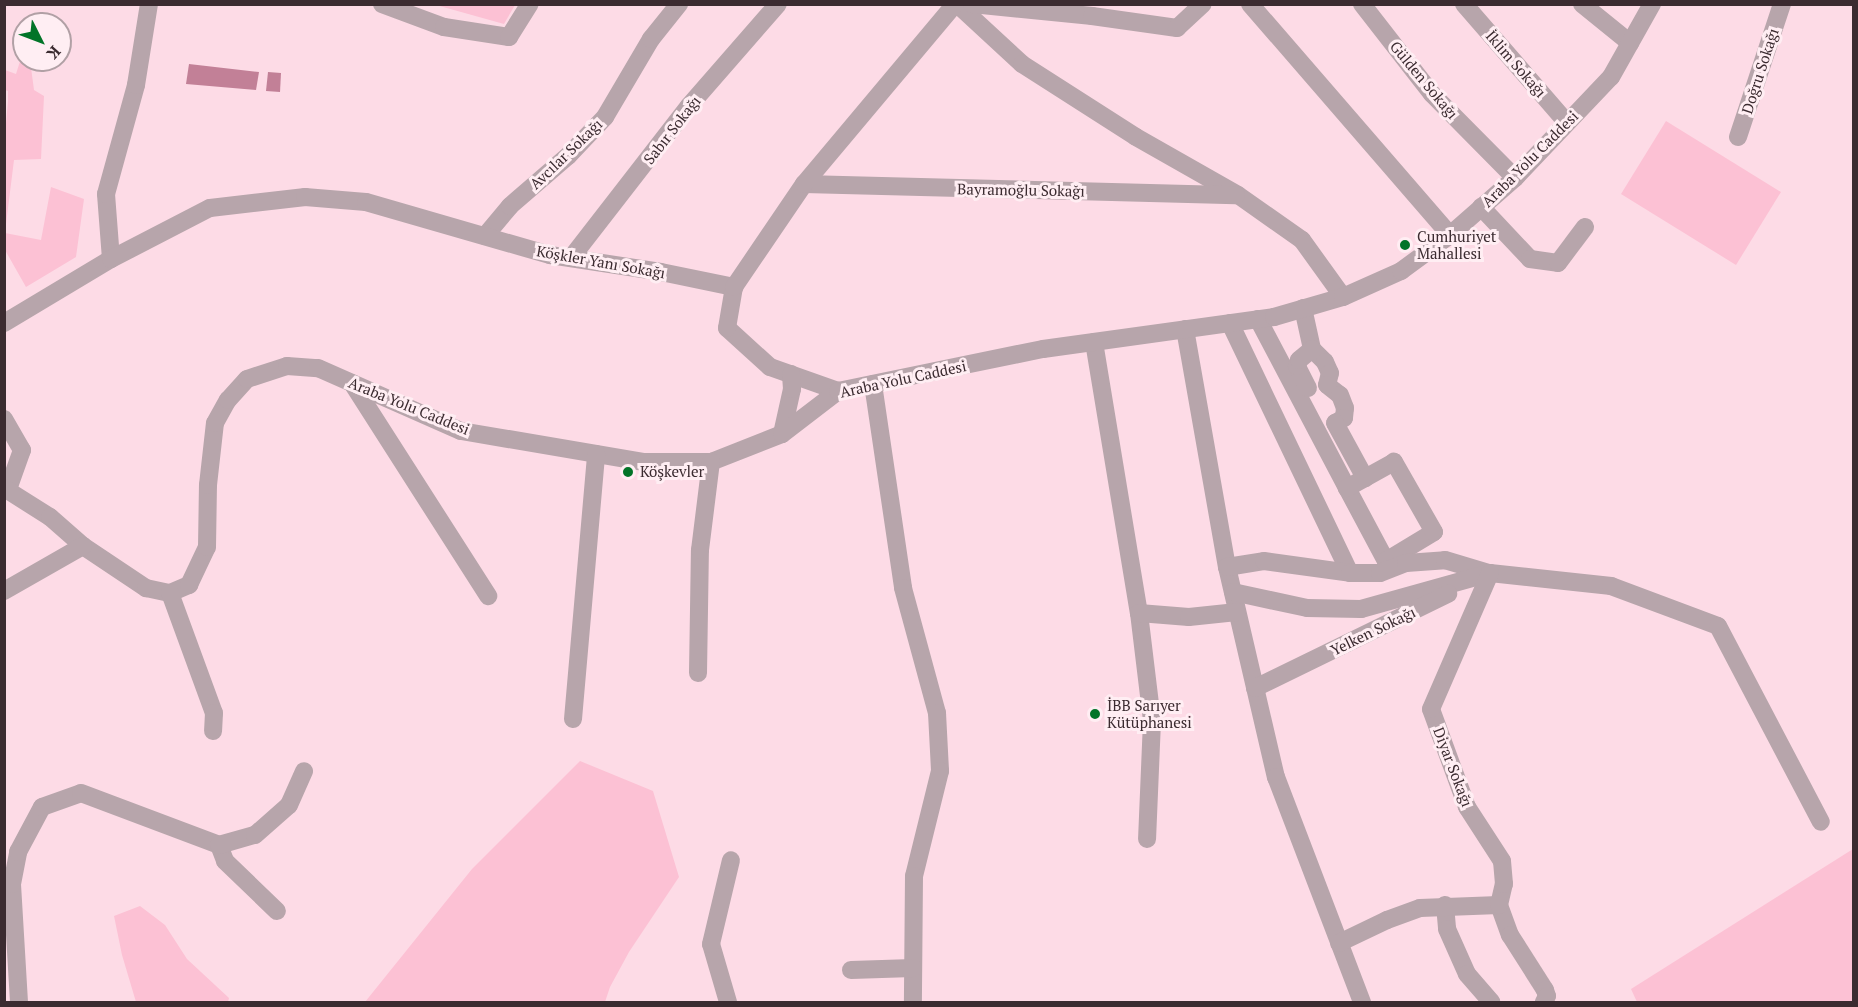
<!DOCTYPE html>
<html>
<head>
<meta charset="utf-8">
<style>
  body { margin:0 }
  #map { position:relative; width:1858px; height:1007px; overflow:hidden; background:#fddbe6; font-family:"PT Serif",serif }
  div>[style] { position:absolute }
  .green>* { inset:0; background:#fcc1d4 }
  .water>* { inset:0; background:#c28097 }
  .minor>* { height:18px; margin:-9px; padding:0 9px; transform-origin:9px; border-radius:9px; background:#b7a5ab }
  .dots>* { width:16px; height:16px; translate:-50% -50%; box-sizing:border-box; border:3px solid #ffeef3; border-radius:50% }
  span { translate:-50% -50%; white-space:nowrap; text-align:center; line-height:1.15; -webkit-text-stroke:6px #ffeef3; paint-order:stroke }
  .street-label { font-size:15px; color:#3b2b30 }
  .poi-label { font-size:15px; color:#3b2b30 }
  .left { translate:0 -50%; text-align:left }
  .frame { position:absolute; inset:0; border:6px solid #3b2b30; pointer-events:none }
  .north { position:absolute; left:12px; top:12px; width:60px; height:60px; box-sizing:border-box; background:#ffeef3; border:2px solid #b1a0a5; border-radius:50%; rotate:132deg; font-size:16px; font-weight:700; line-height:24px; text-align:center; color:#3b2b30 }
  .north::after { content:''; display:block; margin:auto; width:21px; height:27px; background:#027428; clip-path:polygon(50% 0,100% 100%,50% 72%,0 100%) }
</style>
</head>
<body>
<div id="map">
  <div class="green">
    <i style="clip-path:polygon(436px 5px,515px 5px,504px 24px)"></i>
    <i style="clip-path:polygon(22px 55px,24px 60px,30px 60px,34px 90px,44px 96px,41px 159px,14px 160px,5px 232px,4px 145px,8px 101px,8px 91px,5px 90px,5px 70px,16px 74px)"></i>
    <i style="clip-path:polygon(1666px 121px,1781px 192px,1736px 265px,1621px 194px)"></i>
    <i style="clip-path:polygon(51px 187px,84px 199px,76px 257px,26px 287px,5px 250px,5px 233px,41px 240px)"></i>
    <i style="clip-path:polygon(580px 761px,653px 791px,679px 877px,629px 952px,610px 987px,605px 1002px,365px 1002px,472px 869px)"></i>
    <i style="clip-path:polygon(1853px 849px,1853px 1002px,1637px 1002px,1631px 989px)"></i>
    <i style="clip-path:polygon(140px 906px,165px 925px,187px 959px,229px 998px,228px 1002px,136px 1002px,122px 955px,114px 916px)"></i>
  </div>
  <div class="water">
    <i style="clip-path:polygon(189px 64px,259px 72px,256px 90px,186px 84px)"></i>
    <i style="clip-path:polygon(268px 72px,281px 73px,280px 92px,266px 91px)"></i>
  </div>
  <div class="minor">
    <i style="left:382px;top:4px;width:66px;rotate:20.4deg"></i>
    <i style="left:444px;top:27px;width:66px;rotate:8.7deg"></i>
    <i style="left:509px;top:37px;width:39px;rotate:-58deg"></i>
    <i style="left:957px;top:4px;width:88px;rotate:42.7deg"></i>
    <i style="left:1022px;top:64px;width:135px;rotate:32.6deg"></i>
    <i style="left:1136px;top:137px;width:117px;rotate:29.6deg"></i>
    <i style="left:1238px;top:195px;width:78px;rotate:35.1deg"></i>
    <i style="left:1302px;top:240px;width:70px;rotate:54.3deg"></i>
    <i style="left:972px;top:4px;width:121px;rotate:5.7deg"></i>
    <i style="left:1092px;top:16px;width:86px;rotate:8deg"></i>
    <i style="left:1177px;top:28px;width:35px;rotate:-43deg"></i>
    <i style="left:1250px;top:4px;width:306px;rotate:49.1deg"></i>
    <i style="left:1362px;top:4px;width:114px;rotate:52.1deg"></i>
    <i style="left:1432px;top:94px;width:118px;rotate:45.3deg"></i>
    <i style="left:1464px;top:4px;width:157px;rotate:49.1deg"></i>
    <i style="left:1582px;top:4px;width:62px;rotate:39.1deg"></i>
    <i style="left:1738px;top:137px;width:140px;rotate:-71.7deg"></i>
    <i style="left:804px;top:184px;width:432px;rotate:1.5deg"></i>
    <i style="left:1481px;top:207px;width:71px;rotate:46.7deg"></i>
    <i style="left:1530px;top:259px;width:28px;rotate:8deg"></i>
    <i style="left:1558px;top:263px;width:45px;rotate:-53.1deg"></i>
    <i style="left:485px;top:236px;width:39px;rotate:-50deg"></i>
    <i style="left:510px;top:206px;width:77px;rotate:-40.8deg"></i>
    <i style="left:568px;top:156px;width:54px;rotate:-46.5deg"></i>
    <i style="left:605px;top:117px;width:91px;rotate:-59.5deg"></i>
    <i style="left:651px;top:39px;width:45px;rotate:-51.3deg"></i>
    <i style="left:571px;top:258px;width:192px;rotate:-52.2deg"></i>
    <i style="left:689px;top:106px;width:135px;rotate:-48.9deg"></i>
    <i style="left:111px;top:259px;width:65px;rotate:-94.4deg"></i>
    <i style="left:106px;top:194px;width:113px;rotate:-74.6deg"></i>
    <i style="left:136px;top:85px;width:82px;rotate:-80.9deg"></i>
    <i style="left:1303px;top:308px;width:42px;rotate:77.6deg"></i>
    <i style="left:1312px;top:349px;width:18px;rotate:45deg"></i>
    <i style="left:1325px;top:362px;width:12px;rotate:66deg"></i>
    <i style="left:1330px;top:373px;width:12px;rotate:104deg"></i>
    <i style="left:1327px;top:385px;width:16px;rotate:38deg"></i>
    <i style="left:1340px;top:395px;width:14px;rotate:69deg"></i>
    <i style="left:1345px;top:408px;width:10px;rotate:96deg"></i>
    <i style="left:1344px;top:418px;width:10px;rotate:151deg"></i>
    <i style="left:1335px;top:423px;width:63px;rotate:61.4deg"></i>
    <i style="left:1258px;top:319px;width:191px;rotate:62.2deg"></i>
    <i style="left:1347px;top:488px;width:83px;rotate:61.9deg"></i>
    <i style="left:1386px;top:561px;width:56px;rotate:-31.1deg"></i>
    <i style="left:1434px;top:532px;width:81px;rotate:-119.7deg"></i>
    <i style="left:1394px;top:462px;width:54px;rotate:151deg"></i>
    <i style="left:4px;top:323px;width:125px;rotate:-30.9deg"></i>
    <i style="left:111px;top:259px;width:111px;rotate:-27.3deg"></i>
    <i style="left:210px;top:208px;width:96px;rotate:-6.6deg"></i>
    <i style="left:305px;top:197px;width:61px;rotate:4.7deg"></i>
    <i style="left:366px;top:202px;width:191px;rotate:16.1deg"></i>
    <i style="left:550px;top:255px;width:112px;rotate:8.7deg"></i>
    <i style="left:661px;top:272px;width:75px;rotate:11.6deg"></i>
    <i style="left:1230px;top:323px;width:277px;rotate:64.4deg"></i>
    <i style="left:1185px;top:329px;width:242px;rotate:80deg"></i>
    <i style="left:1227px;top:567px;width:216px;rotate:76.9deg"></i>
    <i style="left:1276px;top:777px;width:241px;rotate:69.1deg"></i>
    <i style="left:1094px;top:342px;width:275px;rotate:80.6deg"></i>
    <i style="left:1139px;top:613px;width:109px;rotate:83.1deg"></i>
    <i style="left:1152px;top:721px;width:118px;rotate:92.4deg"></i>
    <i style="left:352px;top:383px;width:253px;rotate:57.4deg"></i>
    <i style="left:873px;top:384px;width:206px;rotate:81.6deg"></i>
    <i style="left:903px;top:588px;width:130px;rotate:74.8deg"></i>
    <i style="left:937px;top:713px;width:58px;rotate:87deg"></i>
    <i style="left:940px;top:771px;width:108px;rotate:103.9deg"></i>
    <i style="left:914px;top:876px;width:126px;rotate:90.5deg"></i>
    <i style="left:1308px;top:388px;width:25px;rotate:-117deg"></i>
    <i style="left:1297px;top:366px;width:6px;rotate:-72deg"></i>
    <i style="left:1299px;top:360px;width:17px;rotate:-40deg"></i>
    <i style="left:838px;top:391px;width:72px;rotate:-160.6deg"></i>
    <i style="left:770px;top:367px;width:58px;rotate:-137.8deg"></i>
    <i style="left:727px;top:328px;width:42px;rotate:-80.3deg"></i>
    <i style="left:734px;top:287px;width:125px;rotate:-55.8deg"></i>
    <i style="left:804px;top:184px;width:235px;rotate:-50deg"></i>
    <i style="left:4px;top:419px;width:36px;rotate:60deg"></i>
    <i style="left:22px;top:450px;width:41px;rotate:109.7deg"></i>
    <i style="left:782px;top:434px;width:46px;rotate:-77.5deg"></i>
    <i style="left:792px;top:389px;width:15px;rotate:-94deg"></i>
    <i style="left:4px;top:488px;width:54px;rotate:32.2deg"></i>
    <i style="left:50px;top:517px;width:44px;rotate:41.3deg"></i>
    <i style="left:83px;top:546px;width:76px;rotate:33.7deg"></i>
    <i style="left:146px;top:588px;width:25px;rotate:12deg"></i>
    <i style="left:170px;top:593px;width:21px;rotate:-23deg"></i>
    <i style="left:189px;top:585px;width:42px;rotate:-64.7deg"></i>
    <i style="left:207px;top:547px;width:62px;rotate:-89.1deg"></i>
    <i style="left:208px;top:485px;width:62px;rotate:-83.6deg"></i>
    <i style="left:215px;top:423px;width:26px;rotate:-61deg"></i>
    <i style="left:228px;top:400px;width:28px;rotate:-48deg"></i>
    <i style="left:247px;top:379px;width:42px;rotate:-18deg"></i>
    <i style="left:287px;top:366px;width:31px;rotate:4deg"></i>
    <i style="left:318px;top:368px;width:156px;rotate:23.8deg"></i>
    <i style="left:461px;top:431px;width:186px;rotate:9.6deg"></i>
    <i style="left:644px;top:462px;width:67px"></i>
    <i style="left:711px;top:462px;width:76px;rotate:-21.5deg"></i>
    <i style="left:782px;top:434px;width:71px;rotate:-37.5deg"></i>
    <i style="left:838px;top:391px;width:209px;rotate:-11.6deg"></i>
    <i style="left:1043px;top:349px;width:233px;rotate:-7.9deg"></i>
    <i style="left:1274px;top:317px;width:72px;rotate:-16.2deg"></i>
    <i style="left:1343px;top:297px;width:64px;rotate:-24.1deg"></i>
    <i style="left:1401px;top:271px;width:61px;rotate:-36.3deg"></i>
    <i style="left:1450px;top:235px;width:86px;rotate:-41.2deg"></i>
    <i style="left:1515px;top:178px;width:139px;rotate:-46.5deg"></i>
    <i style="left:1611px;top:77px;width:84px;rotate:-60.7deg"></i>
    <i style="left:1227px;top:567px;width:37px;rotate:-9deg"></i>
    <i style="left:1264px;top:561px;width:87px;rotate:7.9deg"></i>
    <i style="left:1350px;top:573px;width:30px"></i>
    <i style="left:1380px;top:573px;width:28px;rotate:-21deg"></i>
    <i style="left:1406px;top:563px;width:39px;rotate:-4deg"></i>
    <i style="left:1445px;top:560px;width:46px;rotate:16.5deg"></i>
    <i style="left:4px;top:591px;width:91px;rotate:-29.7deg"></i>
    <i style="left:1233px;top:592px;width:76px;rotate:12.2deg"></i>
    <i style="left:1307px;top:608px;width:54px;rotate:1.1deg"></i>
    <i style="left:1361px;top:609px;width:134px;rotate:-15.6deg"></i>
    <i style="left:1490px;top:573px;width:122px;rotate:6.1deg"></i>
    <i style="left:1611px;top:586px;width:114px;rotate:20.5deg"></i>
    <i style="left:1718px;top:626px;width:221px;rotate:62.3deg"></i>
    <i style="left:170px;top:593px;width:128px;rotate:69.9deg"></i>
    <i style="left:214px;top:713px;width:18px;rotate:93deg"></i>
    <i style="left:1139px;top:613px;width:50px;rotate:4.6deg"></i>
    <i style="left:1189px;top:617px;width:48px;rotate:-5.9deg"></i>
    <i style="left:698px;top:673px;width:123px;rotate:-89.1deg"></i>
    <i style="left:700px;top:550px;width:89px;rotate:-82.9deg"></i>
    <i style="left:1255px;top:688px;width:215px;rotate:-26deg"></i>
    <i style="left:573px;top:719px;width:266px;rotate:-85deg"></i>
    <i style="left:219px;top:845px;width:17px;rotate:69deg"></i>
    <i style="left:225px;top:861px;width:72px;rotate:43.9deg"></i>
    <i style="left:1445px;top:905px;width:24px;rotate:85deg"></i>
    <i style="left:1447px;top:929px;width:49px;rotate:66deg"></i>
    <i style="left:1467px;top:974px;width:37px;rotate:49deg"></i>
    <i style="left:1499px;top:905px;width:32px;rotate:70deg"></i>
    <i style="left:1510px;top:935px;width:65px;rotate:57.5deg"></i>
    <i style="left:1545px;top:990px;width:6px;rotate:72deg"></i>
    <i style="left:1547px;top:996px;width:7px;rotate:117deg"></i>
    <i style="left:1339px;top:943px;width:53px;rotate:-25.6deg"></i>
    <i style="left:1387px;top:920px;width:35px;rotate:-20deg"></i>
    <i style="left:1420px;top:908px;width:79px;rotate:-2.2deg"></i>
    <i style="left:1499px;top:905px;width:22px;rotate:-77deg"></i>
    <i style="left:1504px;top:884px;width:23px;rotate:-95deg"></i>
    <i style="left:1502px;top:861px;width:64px;rotate:-122.9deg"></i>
    <i style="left:1467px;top:807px;width:104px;rotate:-110.2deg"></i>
    <i style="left:1431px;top:709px;width:148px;rotate:-66.5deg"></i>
    <i style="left:851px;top:970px;width:62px;rotate:-1.8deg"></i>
    <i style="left:19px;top:1002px;width:118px;rotate:-93.4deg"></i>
    <i style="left:12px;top:884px;width:33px;rotate:-79deg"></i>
    <i style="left:18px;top:852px;width:51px;rotate:-61.9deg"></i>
    <i style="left:42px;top:807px;width:41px;rotate:-19.7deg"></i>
    <i style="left:81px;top:793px;width:147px;rotate:20.6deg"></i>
    <i style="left:219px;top:845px;width:37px;rotate:-16deg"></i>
    <i style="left:255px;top:835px;width:45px;rotate:-41.4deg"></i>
    <i style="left:289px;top:805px;width:37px;rotate:-66deg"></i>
    <i style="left:728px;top:1002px;width:60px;rotate:-106.3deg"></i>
    <i style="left:711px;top:944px;width:86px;rotate:-76.6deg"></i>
  </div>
  <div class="dots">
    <i style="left:1405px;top:245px;background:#027428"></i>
    <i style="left:628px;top:472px;background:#027428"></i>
    <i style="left:1095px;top:714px;background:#027428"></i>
  </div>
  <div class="street-label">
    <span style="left:1516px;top:64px;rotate:49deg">İklim Sokağı</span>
    <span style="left:1760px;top:71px;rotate:-72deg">Doğru Sokağı</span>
    <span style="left:1424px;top:80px;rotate:50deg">Gülden Sokağı</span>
    <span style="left:672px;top:130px;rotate:-52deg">Sabır Sokağı</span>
    <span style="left:566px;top:154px;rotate:-44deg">Avcılar Sokağı</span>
    <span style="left:1530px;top:159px;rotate:-45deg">Araba Yolu Caddesi</span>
    <span style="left:1021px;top:190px;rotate:1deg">Bayramoğlu Sokağı</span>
    <span style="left:601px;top:262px;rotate:10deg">Köşkler Yanı Sokağı</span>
    <span style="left:903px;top:379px;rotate:-12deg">Araba Yolu Caddesi</span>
    <span style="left:409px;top:406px;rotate:22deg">Araba Yolu Caddesi</span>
    <span style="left:1373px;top:631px;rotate:-26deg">Yelken Sokağı</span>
    <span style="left:1453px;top:767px;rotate:69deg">Diyar Sokağı</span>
  </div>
  <div class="poi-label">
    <span class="left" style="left:1417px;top:245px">Cumhuriyet<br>Mahallesi</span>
    <span class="left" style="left:640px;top:472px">Köşkevler</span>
    <span class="left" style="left:1107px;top:714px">İBB Sarıyer<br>Kütüphanesi</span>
  </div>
  <div class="frame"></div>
  <div class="north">K</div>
</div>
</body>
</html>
